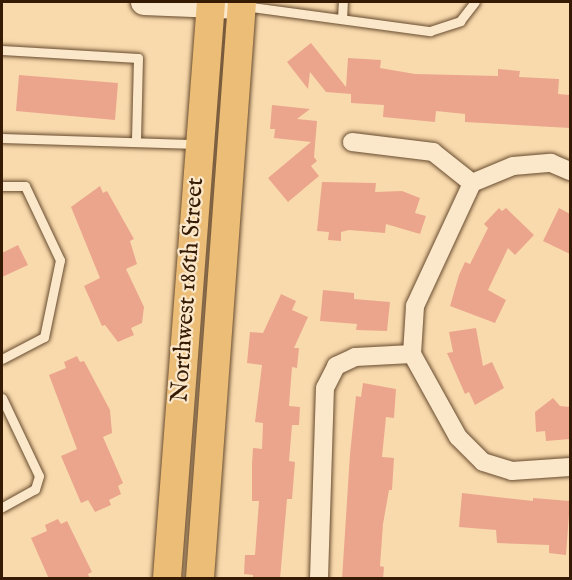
<!DOCTYPE html>
<html>
<head>
<meta charset="utf-8">
<style>
  body { margin:0 }
  #map { position:relative; width:572px; height:580px; overflow:hidden; background:#f9daad; font-family:"IM FELL English",serif }
  div>[style] { position:absolute }
  .building>* { inset:0; background:#eba58c }
  .roads { filter:drop-shadow(0 0 2px #674b2e) drop-shadow(0 0 2px #674b2e) }
  .lane>* { height:9px; margin:-4.5px; padding:0 4.5px; transform-origin:4.5px; border-radius:4.5px; background:#fbe7ca }
  .street>* { height:18px; margin:-9px; padding:0 9px; transform-origin:9px; border-radius:9px; background:#fbe7ca }
  .secondary>* { height:26px; margin:-13px; padding:0 13px; transform-origin:13px; border-radius:13px; background:#fbe7ca }
  .primary>* { height:28px; margin:-14px; padding:0 14px; transform-origin:14px; border-radius:14px; background:#ecbd76 }
  span { translate:-50% -50%; white-space:nowrap; text-align:center; line-height:1.15; -webkit-text-stroke:4.5px #fbe7ca; paint-order:stroke }
  .street-label { font-size:24px; color:#361b04 }
  .frame { position:absolute; inset:0; border:3px solid #361b04; pointer-events:none }
</style>
</head>
<body>
<div id="map">
  <div class="building">
    <i style="clip-path:polygon(311px 43px,346px 87px,348px 58px,381px 60px,380px 68px,415px 74px,498px 76px,498px 69px,520px 71px,519px 77px,559px 79px,558px 94px,570px 95px,570px 128px,465px 122px,465px 114px,436px 111px,435px 122px,383px 117px,384px 105px,351px 103px,351px 94px,326px 92px,310px 72px,308px 89px,287px 62px)"></i>
    <i style="clip-path:polygon(19px 75px,118px 83px,115px 120px,16px 111px)"></i>
    <i style="clip-path:polygon(272px 105px,310px 109px,297px 119px,317px 121px,314px 157px,317px 161px,311px 166px,319px 176px,288px 202px,268px 178px,311px 142px,274px 138px,275px 129px,270px 129px)"></i>
    <i style="clip-path:polygon(322px 182px,376px 183px,375px 192px,402px 191px,420px 198px,415px 213px,426px 216px,420px 234px,386px 224px,385px 233px,349px 230px,341px 232px,341px 241px,328px 240px,329px 232px,317px 231px)"></i>
    <i style="clip-path:polygon(100px 186px,103px 193px,107px 191px,134px 239px,130px 241px,137px 264px,126px 269px,144px 307px,142px 323px,131px 328px,134px 335px,118px 342px,105px 325px,102px 326px,84px 286px,100px 278px,71px 207px)"></i>
    <i style="clip-path:polygon(499px 208px,502px 211px,506px 208px,534px 235px,515px 255px,508px 248px,488px 290px,506px 300px,495px 323px,450px 306px,459px 275px,465px 262px,470px 264px,488px 228px,484px 224px)"></i>
    <i style="clip-path:polygon(559px 208px,570px 214px,570px 254px,543px 241px)"></i>
    <i style="clip-path:polygon(18px 245px,28px 265px,2px 277px,2px 253px)"></i>
    <i style="clip-path:polygon(323px 290px,354px 293px,354px 299px,390px 302px,387px 331px,356px 330px,357px 324px,320px 321px)"></i>
    <i style="clip-path:polygon(281px 294px,296px 301px,292px 310px,308px 317px,294px 348px,299px 348px,297px 368px,292px 367px,289px 406px,300px 407px,299px 425px,292px 425px,289px 461px,295px 462px,292px 499px,287px 499px,280px 579px,253px 579px,253px 575px,244px 574px,245px 555px,255px 555px,259px 501px,252px 501px,252px 464px,253px 448px,262px 449px,263px 423px,255px 422px,262px 365px,247px 363px,250px 332px,263px 333px)"></i>
    <i style="clip-path:polygon(476px 328px,483px 366px,492px 362px,504px 388px,475px 405px,469px 392px,465px 394px,447px 353px,453px 352px,449px 332px)"></i>
    <i style="clip-path:polygon(77px 356px,80px 362px,84px 361px,110px 410px,112px 433px,103px 437px,123px 483px,118px 486px,121px 494px,109px 500px,111px 505px,95px 512px,88px 500px,81px 503px,61px 456px,77px 449px,49px 375px,66px 368px,64px 362px)"></i>
    <i style="clip-path:polygon(363px 383px,396px 389px,394px 418px,386px 417px,382px 457px,394px 458px,392px 490px,389px 490px,383px 524px,380px 566px,384px 567px,383px 579px,342px 579px,350px 454px,356px 396px,361px 397px)"></i>
    <i style="clip-path:polygon(553px 398px,560px 406px,570px 407px,570px 439px,546px 441px,545px 431px,536px 432px,535px 412px)"></i>
    <i style="clip-path:polygon(462px 493px,533px 501px,533px 498px,570px 501px,566px 555px,549px 553px,549px 545px,497px 543px,496px 530px,459px 527px)"></i>
    <i style="clip-path:polygon(58px 519px,61px 524px,67px 521px,92px 572px,88px 574px,90px 579px,49px 579px,31px 538px,47px 531px,45px 525px)"></i>
  </div>
  <div class="roads">
    <div class="lane">
      <i style="left:244px;top:6px;width:188px;rotate:7.7deg"></i>
      <i style="left:430px;top:31px;width:32px;rotate:-18deg"></i>
      <i style="left:460px;top:21px;width:24px;rotate:-52deg"></i>
      <i style="left:342px;top:19px;width:17px;rotate:-87deg"></i>
      <i style="left:2px;top:50px;width:136px;rotate:3.4deg"></i>
      <i style="left:138px;top:58px;width:84px;rotate:91.4deg"></i>
      <i style="left:2px;top:138px;width:195px;rotate:1.8deg"></i>
      <i style="left:2px;top:186px;width:23px"></i>
      <i style="left:25px;top:186px;width:82px;rotate:64.7deg"></i>
      <i style="left:60px;top:260px;width:79px;rotate:101.7deg"></i>
      <i style="left:44px;top:337px;width:47px;rotate:152.4deg"></i>
      <i style="left:2px;top:398px;width:86px;rotate:64.6deg"></i>
      <i style="left:39px;top:476px;width:14px;rotate:107deg"></i>
      <i style="left:35px;top:489px;width:38px;rotate:151deg"></i>
    </div>
    <div class="street">
      <i style="left:352px;top:142px;width:82px;rotate:7deg"></i>
      <i style="left:433px;top:152px;width:50px;rotate:38.5deg"></i>
      <i style="left:472px;top:183px;width:44px;rotate:-22.5deg"></i>
      <i style="left:513px;top:166px;width:38px;rotate:-5deg"></i>
      <i style="left:551px;top:163px;width:21px;rotate:23deg"></i>
      <i style="left:412px;top:354px;width:95px;rotate:61deg"></i>
      <i style="left:458px;top:437px;width:35px;rotate:45deg"></i>
      <i style="left:483px;top:462px;width:30px;rotate:17deg"></i>
      <i style="left:512px;top:471px;width:58px;rotate:-3.9deg"></i>
      <i style="left:412px;top:354px;width:48px;rotate:-86.4deg"></i>
      <i style="left:415px;top:306px;width:136px;rotate:-65.1deg"></i>
      <i style="left:319px;top:578px;width:190px;rotate:-88.2deg"></i>
      <i style="left:325px;top:388px;width:25px;rotate:-63deg"></i>
      <i style="left:336px;top:366px;width:21px;rotate:-25deg"></i>
      <i style="left:355px;top:357px;width:57px;rotate:-3deg"></i>
    </div>
    <div class="secondary">
      <i style="left:144px;top:2px;width:98px;rotate:2.3deg"></i>
    </div>
    <div class="primary">
      <i style="left:167px;top:578px;width:578px;rotate:-85.63deg"></i>
      <i style="left:200px;top:578px;width:578px;rotate:-85.83deg"></i>
    </div>
  </div>
  <div class="street-label">
    <span style="left:188px;top:290px;rotate:-86deg">Northwest 186th Street</span>
  </div>
  <div class="frame"></div>
</div>
</body>
</html>
